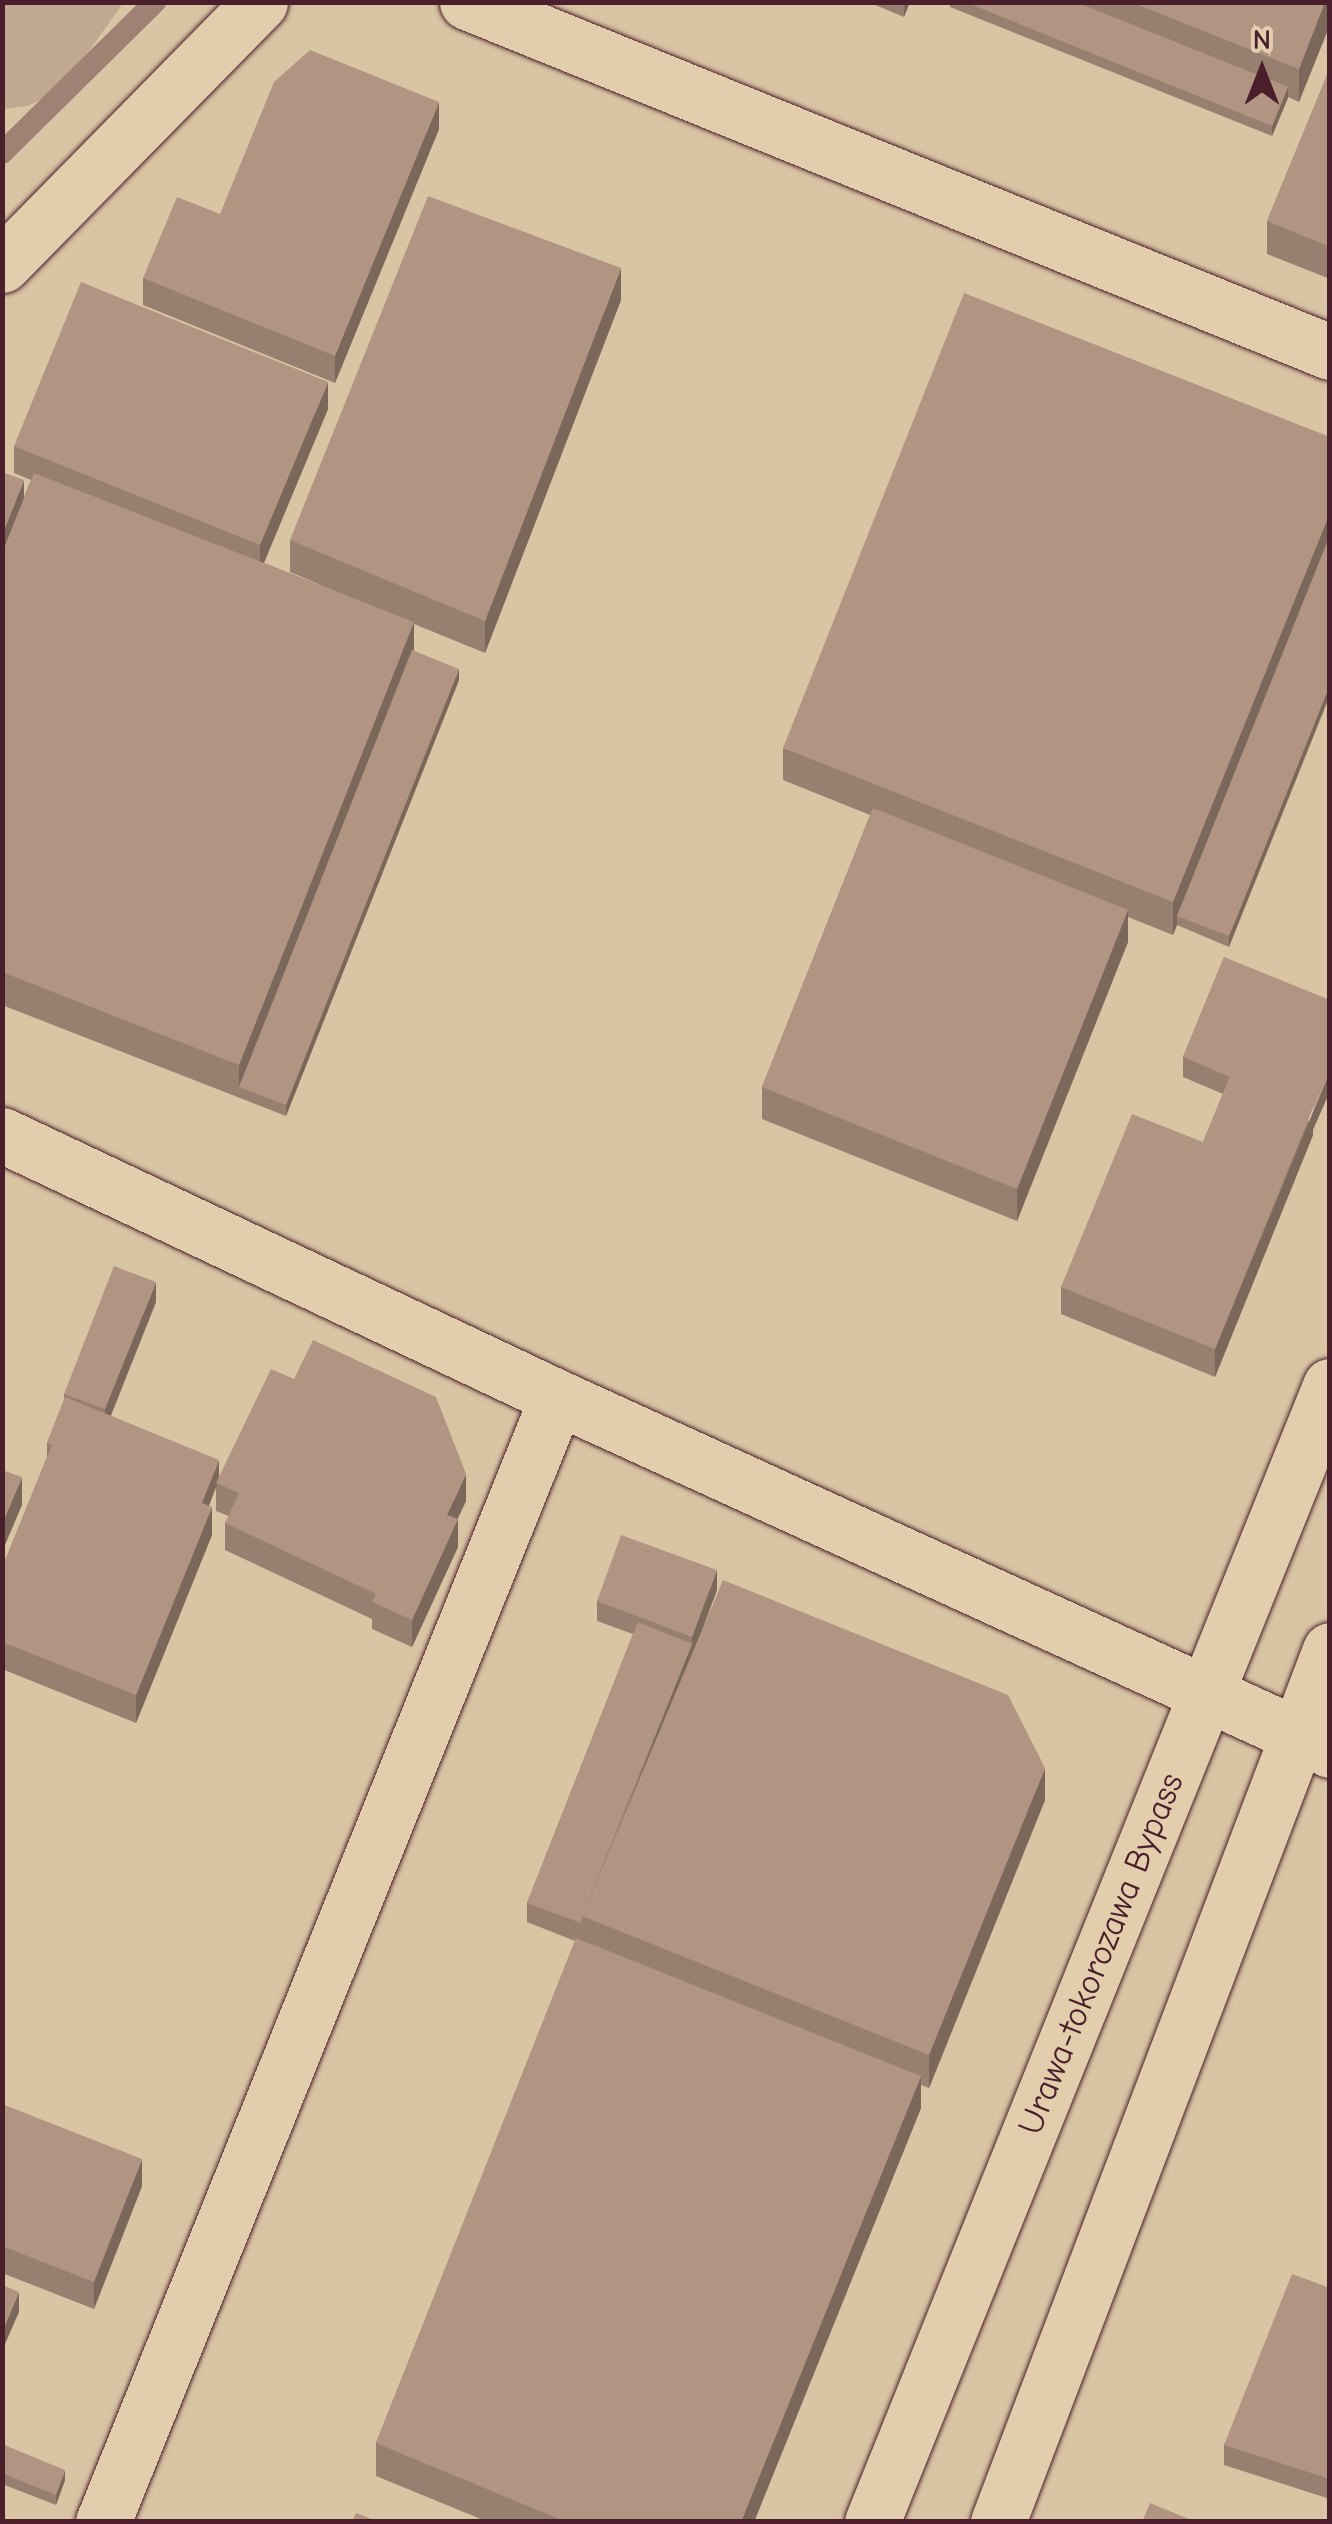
<!DOCTYPE html>
<html>
<head>
<meta charset="utf-8">
<style>
  body { margin:0 }
  #map { position:relative; width:1332px; height:2524px; overflow:hidden; background:#d9c4a4; font-family:"Comic Neue",sans-serif }
  div>[style] { position:absolute }
  .green>* { inset:0; background:#c1a890 }
  .stream>* { height:22px; margin:-11px; padding:0 11px; transform-origin:11px; border-radius:11px; background:#a08274 }
  .roads { filter:drop-shadow(0 0 2px #4a1f2b) drop-shadow(0 0 2px #4a1f2b) }
  .street>* { height:55px; margin:-27.5px; padding:0 27.5px; transform-origin:27.5px; border-radius:27.5px; background:#e2ceac }
  .secondary>* { height:55px; margin:-27.5px; padding:0 27.5px; transform-origin:27.5px; border-radius:27.5px; background:#e2ceac }
  .highway>* { height:55px; margin:-27.5px; padding:0 27.5px; transform-origin:27.5px; border-radius:27.5px; background:#e2ceac }
  .wall>* { inset:0; background:#988070 }
  .shaded-wall>* { inset:0; background:#7c685b }
  .building>* { inset:0; background:#b19582 }
  span { translate:-50% -50%; white-space:nowrap; text-align:center; line-height:1.15; -webkit-text-stroke:8px #e2ceac; paint-order:stroke }
  .street-label { font-size:35px; color:#4a1f2b }
  .frame { position:absolute; inset:0; border:5px solid #4a1f2b; pointer-events:none }
  .north { position:absolute; left:1212px; top:20px; width:100px; height:100px; -webkit-text-stroke:8px #e2ceac; paint-order:stroke; rotate:0deg; font-size:28px; font-weight:700; line-height:40px; text-align:center; color:#4a1f2b }
  .north::after { content:''; display:block; margin:auto; width:35px; height:45px; background:#4a1f2b; clip-path:polygon(50% 0,100% 100%,50% 72%,0 100%) }
</style>
</head>
<body>
<div id="map">
  <div class="green">
    <i style="clip-path:polygon(2px 3px,3px 2px,123px 3px,61px 91px,27px 106px,3px 109px)"></i>
  </div>
  <div class="stream">
    <i style="left:2px;top:153px;width:215px;rotate:-44.6deg"></i>
  </div>
  <div class="roads">
    <div class="street">
      <i style="left:467px;top:2px;width:931px;rotate:22.08deg"></i>
    </div>
    <div class="secondary">
      <i style="left:2px;top:265px;width:368px;rotate:-45.5deg"></i>
      <i style="left:2px;top:1135px;width:614px;rotate:25.27deg"></i>
      <i style="left:557px;top:1397px;width:850px;rotate:24.54deg"></i>
      <i style="left:103px;top:2522px;width:1213px;rotate:-68.02deg"></i>
    </div>
    <div class="highway">
      <i style="left:872px;top:2522px;width:1225px;rotate:-68.04deg"></i>
      <i style="left:998px;top:2522px;width:933px;rotate:-69.16deg"></i>
    </div>
  </div>
  <div class="wall">
    <i style="clip-path:polygon(868px 2px,910px 2px,904px 17px)"></i>
    <i style="clip-path:polygon(950px 2px,1330px 2px,1299px 102px,1288px 97px,1272px 136px,950px 7px)"></i>
    <i style="clip-path:polygon(1330px 68px,1330px 279px,1267px 254px,1267px 221px)"></i>
    <i style="clip-path:polygon(439px 129px,335px 383px,143px 305px,143px 278px,220px 214px)"></i>
    <i style="clip-path:polygon(621px 300px,485px 653px,414px 624px,414px 651px,459px 680px,286px 1116px,2px 1005px,2px 472px,24px 497px,31px 480px,14px 473px,14px 446px,328px 409px,264px 563px,335px 591px,290px 572px,290px 540px)"></i>
    <i style="clip-path:polygon(1330px 437px,1229px 947px,1177px 925px,1173px 935px,1128px 917px,1128px 942px,1017px 1221px,762px 1119px,762px 1087px,870px 815px,783px 780px,783px 748px)"></i>
    <i style="clip-path:polygon(1224px 957px,1313px 1130px,1313px 1135px,1215px 1377px,1061px 1314px,1061px 1287px,1203px 1142px,1223px 1094px,1183px 1077px,1183px 1057px)"></i>
    <i style="clip-path:polygon(156px 1302px,111px 1416px,219px 1477px,466px 1501px,457px 1519px,458px 1547px,412px 1647px,372px 1629px,372px 1619px,225px 1550px,225px 1523px,229px 1516px,216px 1511px,216px 1487px,209px 1506px,212px 1535px,136px 1723px,2px 1669px,2px 1568px,47px 1457px,47px 1443px,64px 1400px,64px 1394px)"></i>
    <i style="clip-path:polygon(717px 1590px,704px 1624px,1045px 1800px,929px 2088px,921px 2085px,921px 2108px,754px 2522px,488px 2522px,376px 2476px,376px 2443px,575px 1941px,527px 1922px,527px 1903px,633px 1634px,597px 1621px,597px 1601px)"></i>
    <i style="clip-path:polygon(2px 2104px,142px 2186px,94px 2309px,2px 2273px)"></i>
    <i style="clip-path:polygon(1330px 2288px,1330px 2499px,1224px 2465px,1224px 2445px)"></i>
    <i style="clip-path:polygon(2px 2444px,65px 2480px,56px 2505px,2px 2484px)"></i>
  </div>
  <div class="shaded-wall">
    <i style="clip-path:polygon(904px 2px,910px 2px,904px 17px)"></i>
    <i style="clip-path:polygon(1325px 2px,1330px 2px,1330px 25px,1299px 102px,1299px 69px)"></i>
    <i style="clip-path:polygon(1288px 87px,1288px 98px,1272px 136px,1272px 126px)"></i>
    <i style="clip-path:polygon(439px 102px,439px 129px,335px 383px,335px 356px)"></i>
    <i style="clip-path:polygon(621px 268px,621px 300px,485px 653px,485px 621px)"></i>
    <i style="clip-path:polygon(328px 382px,328px 409px,260px 572px,260px 545px)"></i>
    <i style="clip-path:polygon(24px 480px,24px 500px,2px 556px,2px 536px)"></i>
    <i style="clip-path:polygon(1330px 512px,1330px 544px,1177px 916px,1177px 925px,1173px 935px,1173px 902px)"></i>
    <i style="clip-path:polygon(414px 622px,414px 655px,239px 1087px,239px 1065px)"></i>
    <i style="clip-path:polygon(459px 669px,459px 680px,286px 1116px,286px 1105px)"></i>
    <i style="clip-path:polygon(1330px 684px,1330px 695px,1229px 947px,1229px 936px)"></i>
    <i style="clip-path:polygon(1128px 910px,1128px 942px,1017px 1221px,1017px 1189px)"></i>
    <i style="clip-path:polygon(1330px 1071px,1330px 1091px,1313px 1130px,1313px 1135px,1215px 1377px,1215px 1349px)"></i>
    <i style="clip-path:polygon(156px 1282px,156px 1302px,105px 1429px,105px 1409px)"></i>
    <i style="clip-path:polygon(219px 1460px,219px 1480px,201px 1525px,201px 1505px)"></i>
    <i style="clip-path:polygon(466px 1474px,466px 1501px,447px 1542px,447px 1515px)"></i>
    <i style="clip-path:polygon(22px 1477px,22px 1505px,2px 1552px,2px 1524px)"></i>
    <i style="clip-path:polygon(212px 1507px,212px 1535px,136px 1723px,136px 1695px)"></i>
    <i style="clip-path:polygon(458px 1519px,458px 1547px,412px 1647px,412px 1620px)"></i>
    <i style="clip-path:polygon(717px 1570px,717px 1590px,692px 1657px,584px 1917px,692px 1644px,692px 1637px)"></i>
    <i style="clip-path:polygon(1045px 1768px,1045px 1800px,929px 2088px,929px 2055px)"></i>
    <i style="clip-path:polygon(921px 2076px,921px 2108px,754px 2522px,741px 2522px)"></i>
    <i style="clip-path:polygon(142px 2159px,142px 2186px,94px 2309px,94px 2282px)"></i>
    <i style="clip-path:polygon(19px 2292px,19px 2312px,2px 2351px,2px 2332px)"></i>
    <i style="clip-path:polygon(65px 2470px,65px 2480px,56px 2505px,56px 2495px)"></i>
  </div>
  <div class="building">
    <i style="clip-path:polygon(965px 2px,1076px 2px,1288px 87px,1272px 126px)"></i>
    <i style="clip-path:polygon(1131px 2px,1325px 2px,1299px 69px)"></i>
    <i style="clip-path:polygon(310px 50px,439px 102px,335px 356px,143px 278px,177px 197px,220px 214px,274px 82px)"></i>
    <i style="clip-path:polygon(1330px 68px,1330px 247px,1267px 221px)"></i>
    <i style="clip-path:polygon(428px 196px,621px 268px,485px 621px,290px 540px)"></i>
    <i style="clip-path:polygon(81px 282px,328px 382px,260px 545px,14px 446px)"></i>
    <i style="clip-path:polygon(964px 293px,1330px 437px,1330px 512px,1173px 902px,783px 748px)"></i>
    <i style="clip-path:polygon(2px 472px,24px 480px,2px 536px)"></i>
    <i style="clip-path:polygon(34px 473px,414px 622px,239px 1065px,2px 972px,2px 553px)"></i>
    <i style="clip-path:polygon(1330px 535px,1330px 684px,1229px 936px,1177px 916px)"></i>
    <i style="clip-path:polygon(412px 650px,459px 669px,286px 1105px,239px 1087px)"></i>
    <i style="clip-path:polygon(873px 808px,1128px 910px,1017px 1189px,762px 1087px)"></i>
    <i style="clip-path:polygon(1224px 957px,1330px 1000px,1330px 1071px,1313px 1110px,1313px 1108px,1231px 1074px,1230px 1077px,1183px 1057px)"></i>
    <i style="clip-path:polygon(1231px 1074px,1313px 1108px,1215px 1349px,1061px 1287px,1132px 1114px,1203px 1142px)"></i>
    <i style="clip-path:polygon(114px 1266px,156px 1282px,105px 1409px,64px 1394px)"></i>
    <i style="clip-path:polygon(313px 1340px,436px 1397px,466px 1474px,447px 1515px,458px 1519px,412px 1620px,372px 1602px,376px 1594px,225px 1523px,239px 1493px,216px 1483px,271px 1369px,294px 1379px)"></i>
    <i style="clip-path:polygon(65px 1397px,219px 1460px,202px 1503px,53px 1443px,52px 1445px,47px 1443px)"></i>
    <i style="clip-path:polygon(53px 1443px,212px 1507px,136px 1695px,2px 1642px,2px 1568px)"></i>
    <i style="clip-path:polygon(2px 1470px,22px 1477px,2px 1524px)"></i>
    <i style="clip-path:polygon(621px 1535px,717px 1570px,692px 1637px,597px 1601px)"></i>
    <i style="clip-path:polygon(723px 1580px,1008px 1695px,1045px 1768px,929px 2055px,582px 1916px)"></i>
    <i style="clip-path:polygon(638px 1622px,692px 1644px,582px 1916px,581px 1923px,527px 1903px)"></i>
    <i style="clip-path:polygon(576px 1938px,921px 2076px,741px 2522px,566px 2522px,376px 2443px)"></i>
    <i style="clip-path:polygon(2px 2104px,142px 2159px,94px 2282px,2px 2246px)"></i>
    <i style="clip-path:polygon(1292px 2274px,1330px 2288px,1330px 2479px,1224px 2445px)"></i>
    <i style="clip-path:polygon(2px 2285px,19px 2292px,2px 2332px)"></i>
    <i style="clip-path:polygon(2px 2444px,65px 2470px,56px 2495px,2px 2473px)"></i>
    <i style="clip-path:polygon(1150px 2503px,1196px 2522px,1142px 2522px)"></i>
    <i style="clip-path:polygon(356px 2513px,379px 2522px,352px 2522px)"></i>
  </div>
  <div class="street-label">
    <span style="left:1101px;top:1954px;rotate:-68deg">Urawa-tokorozawa Bypass</span>
  </div>
  <div class="frame"></div>
  <div class="north">N</div>
</div>
</body>
</html>
